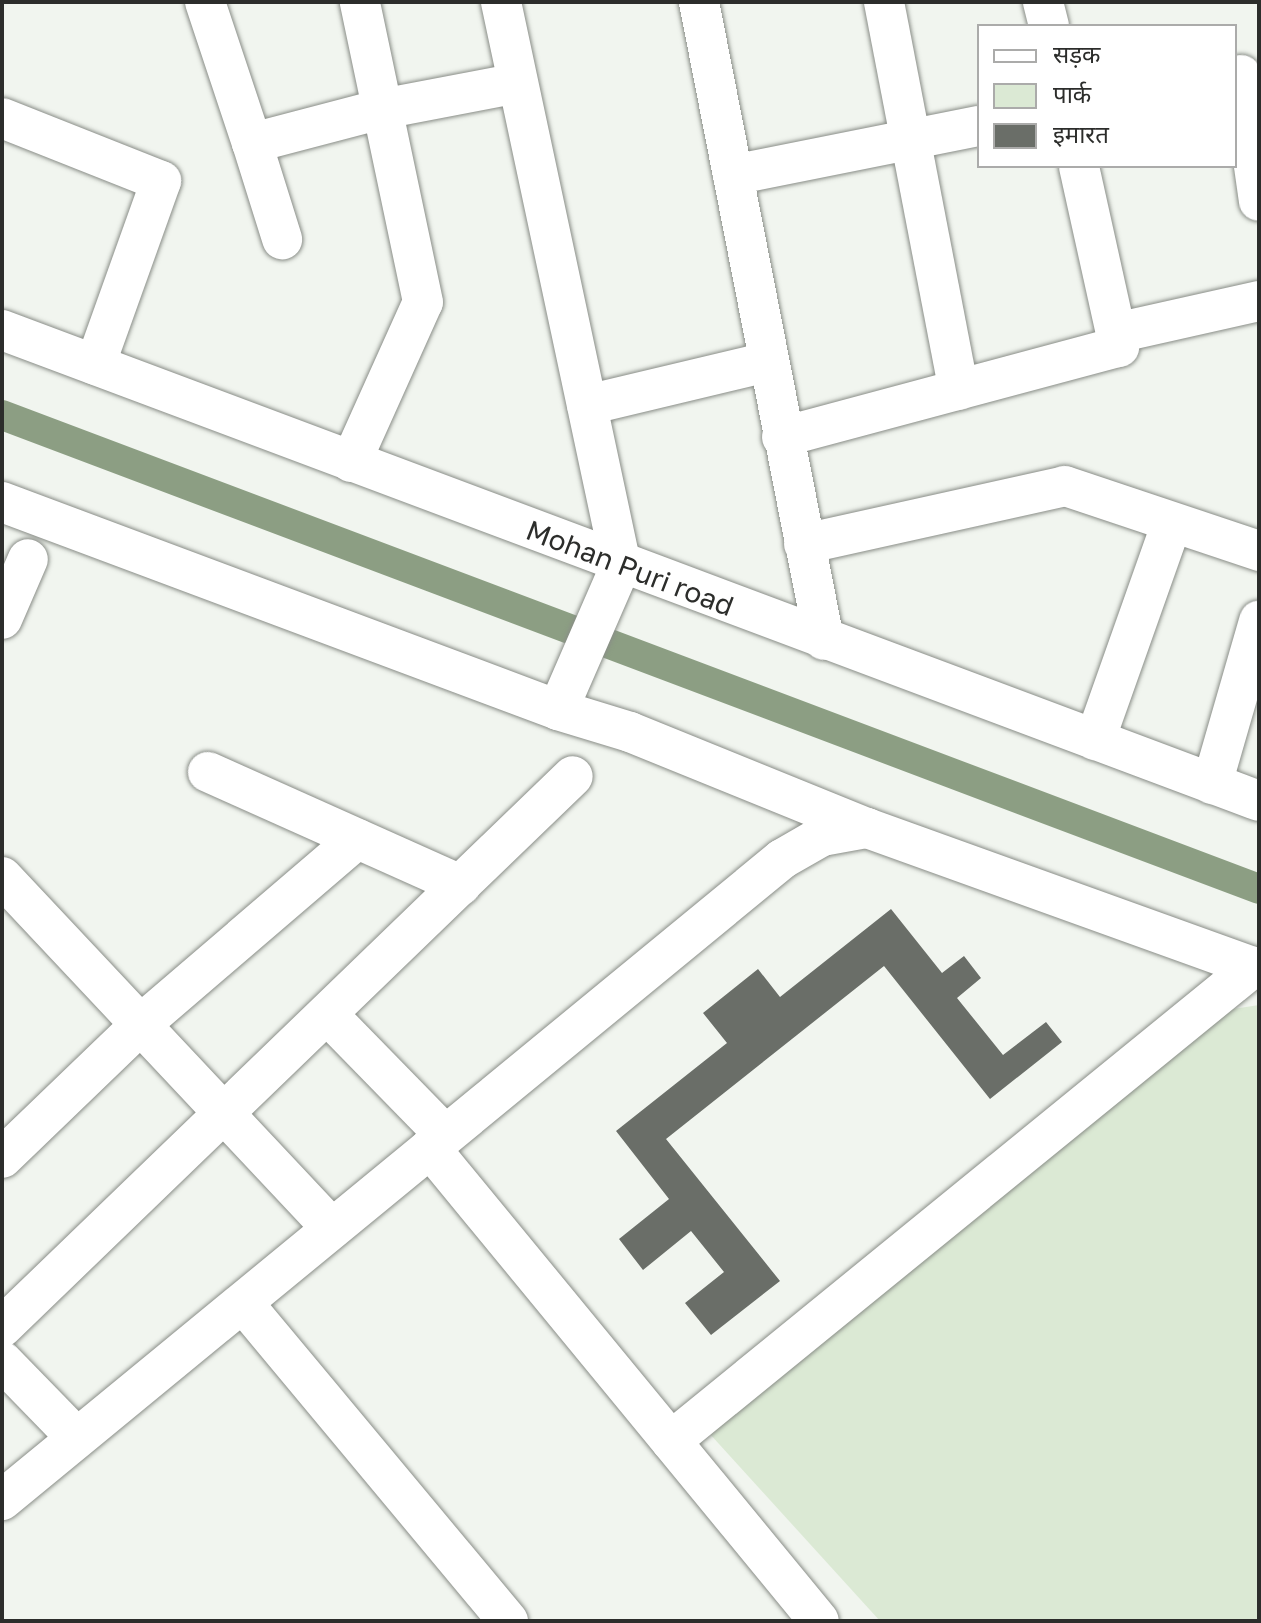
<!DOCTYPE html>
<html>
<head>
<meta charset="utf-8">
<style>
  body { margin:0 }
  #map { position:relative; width:1261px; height:1623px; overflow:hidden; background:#f1f5ef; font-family:"Golos Text","Noto Sans Devanagari",sans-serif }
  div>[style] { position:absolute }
  .green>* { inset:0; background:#dbe9d4 }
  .canal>* { height:30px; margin:-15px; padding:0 15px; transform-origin:15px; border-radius:15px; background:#8c9e83 }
  .building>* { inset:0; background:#6a6e68 }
  .roads { filter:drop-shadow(0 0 2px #898d87) drop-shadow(0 0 2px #898d87) }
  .minor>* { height:40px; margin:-20px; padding:0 20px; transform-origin:20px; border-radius:20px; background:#fff }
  span { translate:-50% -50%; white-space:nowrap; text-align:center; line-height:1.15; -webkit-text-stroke:8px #fff; paint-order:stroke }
  .street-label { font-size:28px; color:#2c2d2b }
  .frame { position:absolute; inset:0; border:4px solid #2c2d2b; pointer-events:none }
  .legend { position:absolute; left:977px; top:24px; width:260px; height:144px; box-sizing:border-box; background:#fff; border:2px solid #ababaa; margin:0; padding:10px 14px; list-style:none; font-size:24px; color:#2c2d2b }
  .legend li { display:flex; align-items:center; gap:16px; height:40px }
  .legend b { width:40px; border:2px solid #ababaa }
</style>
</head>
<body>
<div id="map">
  <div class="green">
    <i style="clip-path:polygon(1259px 1005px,1259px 1621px,880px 1621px,709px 1433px,1227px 1010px)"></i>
  </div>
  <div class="canal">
    <i style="left:2px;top:415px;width:1343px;rotate:20.66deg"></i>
  </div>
  <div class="building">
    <i style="clip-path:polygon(891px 909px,942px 973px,964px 956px,981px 978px,957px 998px,1003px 1055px,1046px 1022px,1062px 1042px,990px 1099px,884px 966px,666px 1139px,780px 1281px,711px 1335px,685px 1303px,724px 1272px,691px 1231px,643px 1270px,619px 1239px,669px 1199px,616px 1131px,727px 1043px,703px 1013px,758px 969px,780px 997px)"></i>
  </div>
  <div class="roads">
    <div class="minor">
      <i style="left:205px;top:2px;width:149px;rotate:71.6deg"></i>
      <i style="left:252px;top:143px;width:134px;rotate:-14.7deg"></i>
      <i style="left:382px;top:109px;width:138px;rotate:-10.8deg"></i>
      <i style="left:501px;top:2px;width:576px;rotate:77.97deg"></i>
      <i style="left:621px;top:565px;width:158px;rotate:113.5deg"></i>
      <i style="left:699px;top:2px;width:650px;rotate:78.91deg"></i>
      <i style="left:884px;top:2px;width:395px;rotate:79.1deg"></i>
      <i style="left:1043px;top:2px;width:25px;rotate:76deg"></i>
      <i style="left:1241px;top:75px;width:127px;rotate:81.9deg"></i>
      <i style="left:2px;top:118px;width:171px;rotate:21.6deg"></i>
      <i style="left:161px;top:181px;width:195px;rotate:109.7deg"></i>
      <i style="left:252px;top:143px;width:101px;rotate:72.6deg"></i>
      <i style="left:733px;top:175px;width:251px;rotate:-11.3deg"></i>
      <i style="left:2px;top:330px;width:1342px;rotate:20.54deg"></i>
      <i style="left:1116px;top:333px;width:147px;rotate:-12.6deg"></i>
      <i style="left:587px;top:405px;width:186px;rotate:-13.4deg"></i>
      <i style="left:782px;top:437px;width:349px;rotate:-15deg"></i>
      <i style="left:1119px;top:347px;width:185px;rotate:-102.5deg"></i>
      <i style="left:351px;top:462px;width:175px;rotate:-65.8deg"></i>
      <i style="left:423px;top:302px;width:307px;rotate:-101.9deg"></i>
      <i style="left:2px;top:502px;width:594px;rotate:20.51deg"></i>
      <i style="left:558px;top:710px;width:75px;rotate:17deg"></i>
      <i style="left:630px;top:732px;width:256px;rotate:22.1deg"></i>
      <i style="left:804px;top:544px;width:267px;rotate:-12.5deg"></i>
      <i style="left:1065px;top:486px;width:205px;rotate:18.5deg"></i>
      <i style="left:2px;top:619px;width:65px;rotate:-66.6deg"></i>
      <i style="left:1095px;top:740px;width:230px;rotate:-70.5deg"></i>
      <i style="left:208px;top:772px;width:277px;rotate:24.1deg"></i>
      <i style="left:1212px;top:784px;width:170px;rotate:-73.9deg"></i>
      <i style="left:2px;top:877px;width:482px;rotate:46.8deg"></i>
      <i style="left:327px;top:1014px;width:169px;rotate:45.7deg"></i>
      <i style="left:430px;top:1148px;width:612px;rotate:50.57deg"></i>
      <i style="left:2px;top:1158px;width:192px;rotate:-43.9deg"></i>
      <i style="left:140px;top:1025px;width:286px;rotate:-40.6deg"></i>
      <i style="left:243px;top:1303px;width:414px;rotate:50.2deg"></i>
      <i style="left:2px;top:1327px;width:793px;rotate:-43.98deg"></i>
      <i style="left:2px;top:1361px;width:107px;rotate:45.8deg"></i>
      <i style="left:671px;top:1441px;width:751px;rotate:-39.16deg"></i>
      <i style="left:2px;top:1500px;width:1010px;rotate:-39.41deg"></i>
      <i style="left:782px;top:859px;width:46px;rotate:-29.9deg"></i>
      <i style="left:822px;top:836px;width:46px;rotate:-10.1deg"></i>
      <i style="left:867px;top:828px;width:417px;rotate:19.8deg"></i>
    </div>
  </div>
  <div class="street-label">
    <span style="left:630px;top:568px;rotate:21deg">Mohan Puri road</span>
  </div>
  <div class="frame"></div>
  <ul class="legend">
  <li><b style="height:10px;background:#fff"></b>सड़क</li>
  <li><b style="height:22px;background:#dbe9d4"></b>पार्क</li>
  <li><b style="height:22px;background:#6a6e68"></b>इमारत</li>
  </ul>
</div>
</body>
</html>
